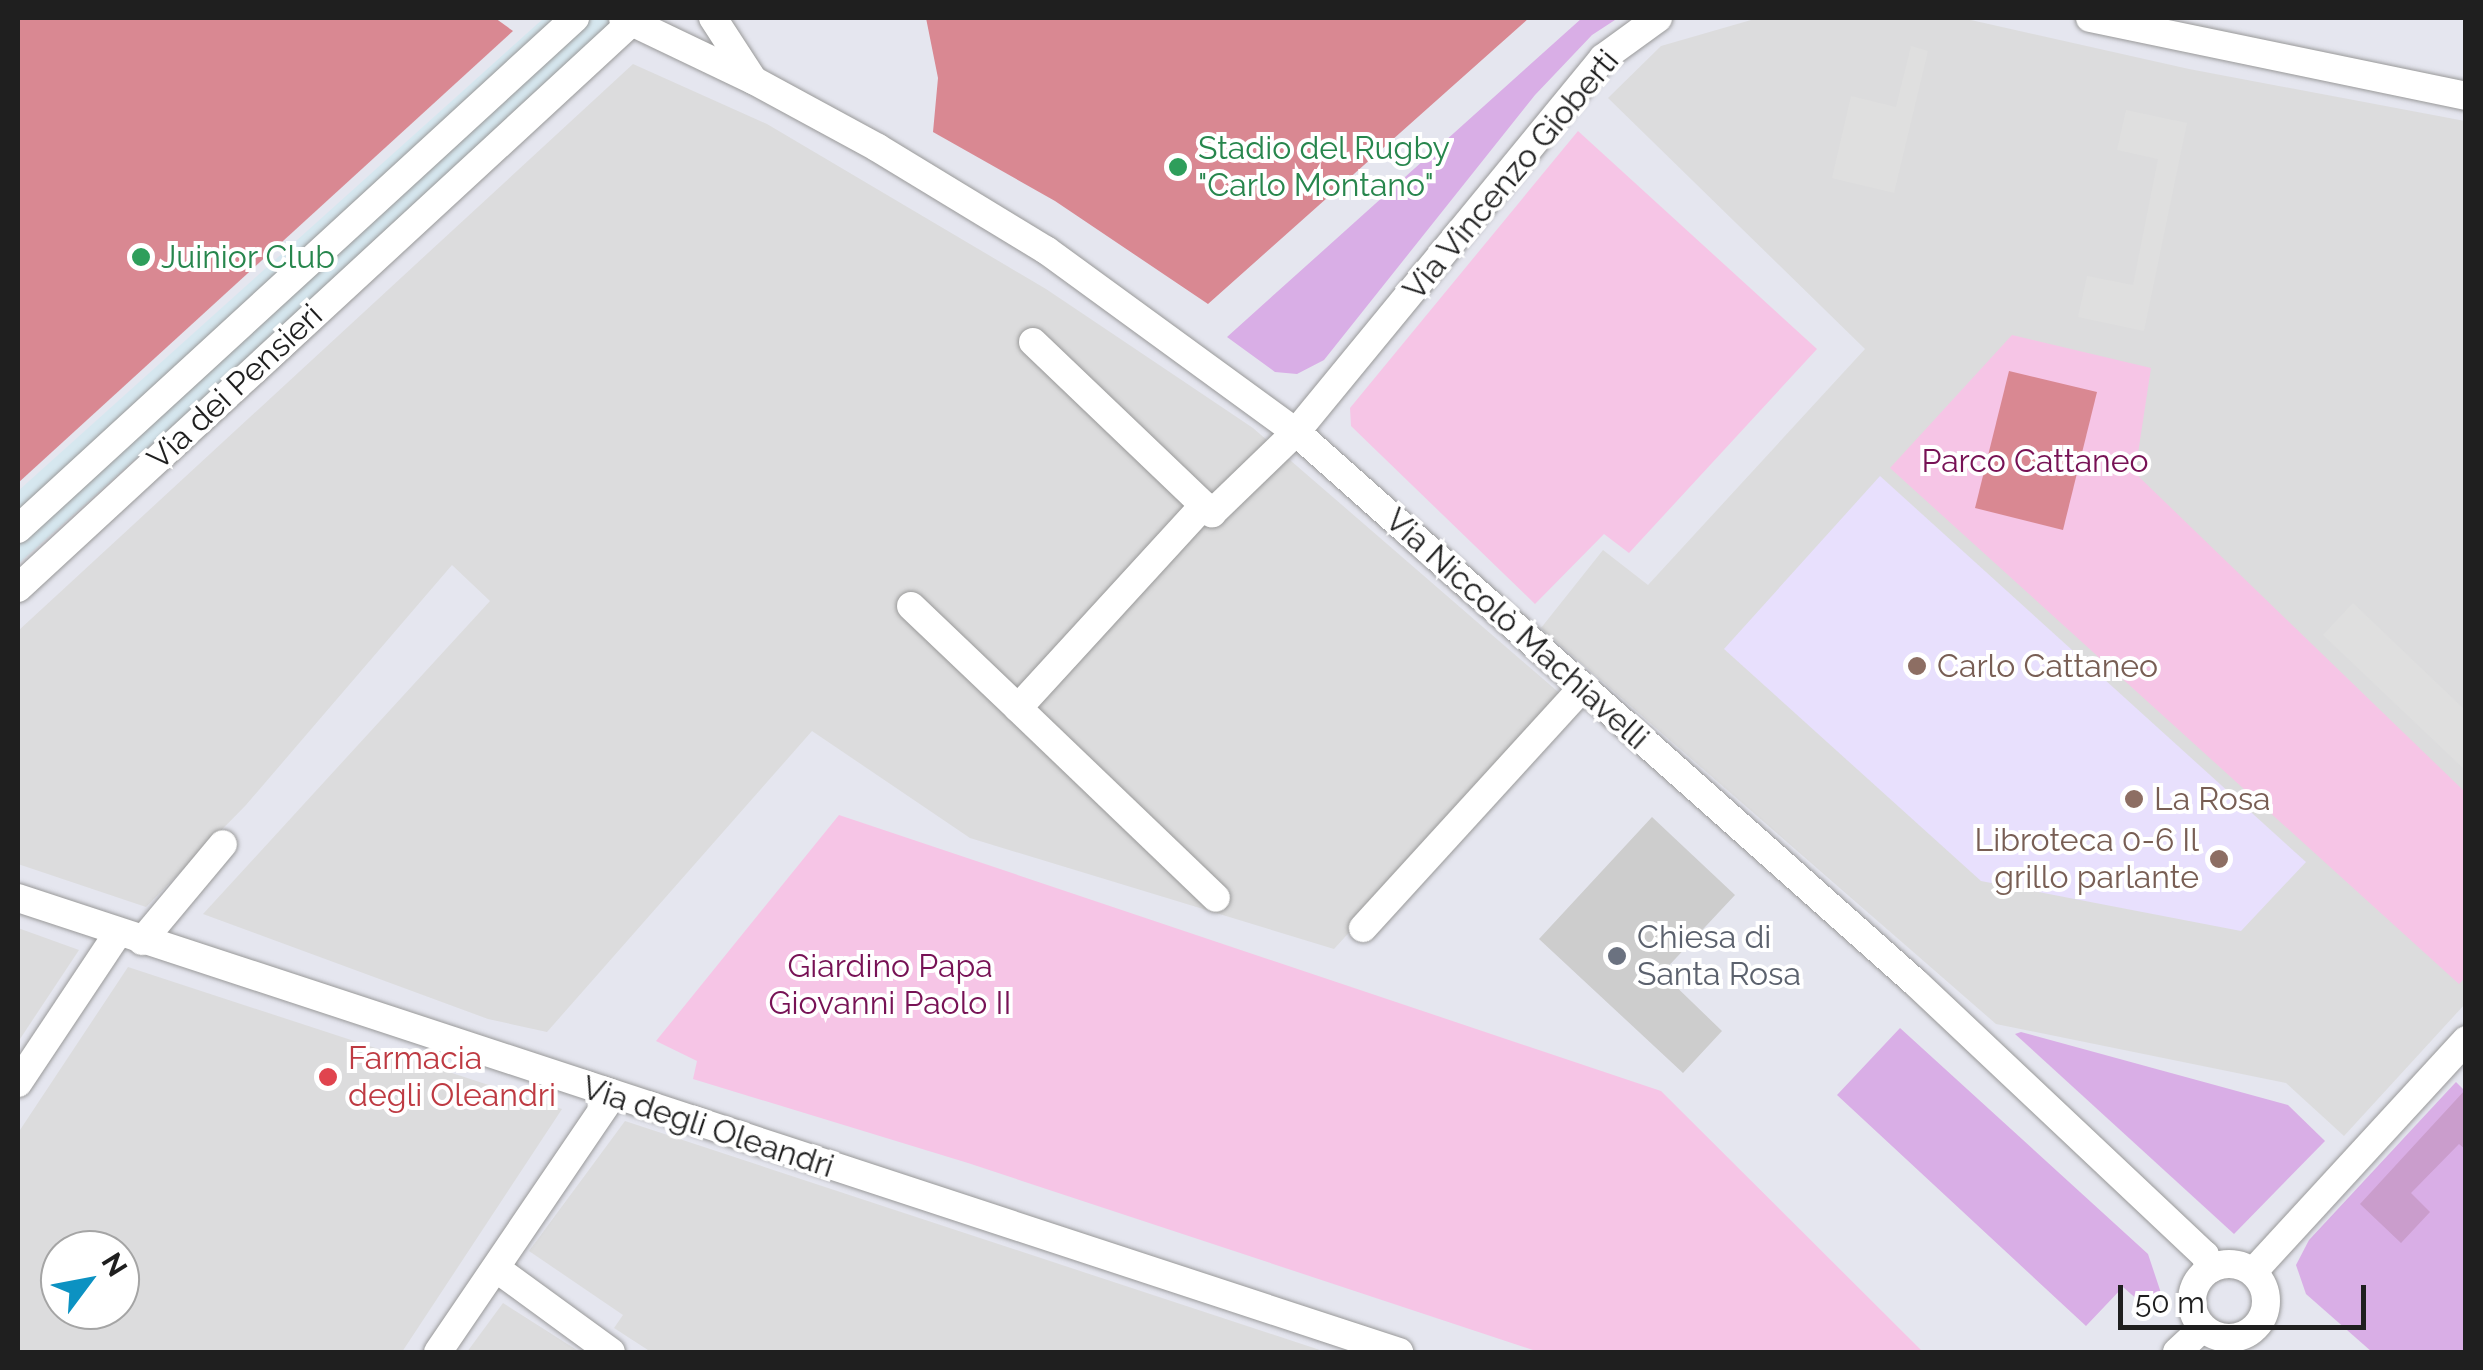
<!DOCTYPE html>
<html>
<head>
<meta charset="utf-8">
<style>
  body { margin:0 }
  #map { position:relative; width:2483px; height:1370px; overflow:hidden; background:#e5e6ef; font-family:Raleway,sans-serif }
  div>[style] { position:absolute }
  .residential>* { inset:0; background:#dcdcdd }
  .commercial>* { inset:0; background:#d6e7ef }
  .education>* { inset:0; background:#e8e0fd }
  .religious>* { inset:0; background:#cdcdcd }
  .grass>* { inset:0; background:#d9aee6 }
  .forest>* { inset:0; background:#ca9dcc }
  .park>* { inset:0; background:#f6c5e6 }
  .pitch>* { inset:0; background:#d98892 }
  .parking>* { inset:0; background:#dfdfdf }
  .roads { filter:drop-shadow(0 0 2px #999) drop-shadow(0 0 2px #999) }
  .street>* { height:28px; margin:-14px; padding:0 14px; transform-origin:14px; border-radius:14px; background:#fff }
  .street>.ring { margin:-14px; padding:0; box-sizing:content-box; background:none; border:28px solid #fff; border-radius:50% }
  .dots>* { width:28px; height:28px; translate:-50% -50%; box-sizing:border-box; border:5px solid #fff; border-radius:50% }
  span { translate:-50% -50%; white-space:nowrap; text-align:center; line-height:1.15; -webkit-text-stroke:8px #fff; paint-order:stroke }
  .leisure-label { font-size:32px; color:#27864d }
  .left { translate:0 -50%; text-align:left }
  .street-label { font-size:32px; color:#1f1f1f }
  .park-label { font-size:32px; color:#771255 }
  .education-label { font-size:32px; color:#785e54 }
  .right { translate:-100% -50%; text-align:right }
  .worship-label { font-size:32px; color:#5b616d }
  .health-label { font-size:32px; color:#be3a42 }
  .frame { position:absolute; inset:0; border:20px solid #1f1f1f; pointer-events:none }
  .north { position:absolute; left:40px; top:1230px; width:100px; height:100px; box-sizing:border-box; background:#fff; border:2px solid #a5a5a5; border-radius:50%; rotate:58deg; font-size:28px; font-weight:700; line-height:40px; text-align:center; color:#1f1f1f }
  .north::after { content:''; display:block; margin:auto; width:35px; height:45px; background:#0c92c2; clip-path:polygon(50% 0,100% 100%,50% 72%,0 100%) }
  .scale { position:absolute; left:2118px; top:1285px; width:248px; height:45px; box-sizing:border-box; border:5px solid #1f1f1f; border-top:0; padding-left:12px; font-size:30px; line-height:35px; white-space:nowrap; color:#1f1f1f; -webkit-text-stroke:8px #fff; paint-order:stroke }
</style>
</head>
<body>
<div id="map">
  <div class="residential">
    <i style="clip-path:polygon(1758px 18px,1962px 18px,2189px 69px,2465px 121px,2465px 1004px,2344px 1136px,2286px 1083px,1996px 1024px,1541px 628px,1603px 550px,1648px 585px,1865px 349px,1608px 98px,1661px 46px)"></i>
    <i style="clip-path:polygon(633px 64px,767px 124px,1046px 289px,1253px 428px,1564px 697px,1334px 949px,970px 838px,812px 731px,547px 1032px,488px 1019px,203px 914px,490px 601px,452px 565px,246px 805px,146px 907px,18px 864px,18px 631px)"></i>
    <i style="clip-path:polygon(18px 928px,79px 950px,18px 1042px)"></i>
    <i style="clip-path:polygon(evenodd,128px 967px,562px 1109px,402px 1352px,18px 1352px,18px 1133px,128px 967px,120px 1250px,120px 1310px,60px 1310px,60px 1250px,120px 1250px)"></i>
    <i style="clip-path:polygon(625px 1121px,1326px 1352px,651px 1352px,614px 1328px,623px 1315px,529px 1251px)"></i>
    <i style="clip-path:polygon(503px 1303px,580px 1352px,467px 1352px)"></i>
  </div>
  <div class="commercial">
    <i style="clip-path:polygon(544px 18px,630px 18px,18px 564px,18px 491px)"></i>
  </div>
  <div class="education">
    <i style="clip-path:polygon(1880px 476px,2306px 862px,2241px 931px,1981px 881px,1724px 649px)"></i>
  </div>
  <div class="religious">
    <i style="clip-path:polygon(1652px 817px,1735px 895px,1662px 973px,1722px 1031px,1683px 1073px,1539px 939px)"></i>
  </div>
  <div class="grass">
    <i style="clip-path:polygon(1582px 18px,1618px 18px,1592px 35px,1535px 95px,1324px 360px,1297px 374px,1275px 372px,1227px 337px)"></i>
    <i style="clip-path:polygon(1900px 1028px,2148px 1254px,2161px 1293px,2147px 1308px,2123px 1287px,2086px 1326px,1837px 1095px)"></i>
    <i style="clip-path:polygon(2021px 1032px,2288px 1105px,2325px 1141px,2234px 1234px,2015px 1034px)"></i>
    <i style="clip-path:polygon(2456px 1082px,2465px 1091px,2465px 1352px,2372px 1352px,2306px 1294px,2296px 1265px,2309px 1240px)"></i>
  </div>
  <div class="forest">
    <i style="clip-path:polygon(2465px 1090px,2465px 1149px,2459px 1144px,2411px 1193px,2430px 1212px,2401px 1243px,2360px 1204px)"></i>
  </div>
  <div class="park">
    <i style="clip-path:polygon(1578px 131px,1817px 349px,1629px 553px,1604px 534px,1535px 604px,1351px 426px,1350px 408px)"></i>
    <i style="clip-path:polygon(2012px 335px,2151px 368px,2135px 473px,2465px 792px,2466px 977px,2459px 984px,1890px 468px)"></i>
    <i style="clip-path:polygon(839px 815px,1661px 1091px,1923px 1352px,1539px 1352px,968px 1163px,693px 1079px,697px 1061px,656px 1041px)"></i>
  </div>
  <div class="pitch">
    <i style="clip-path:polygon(18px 18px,495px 18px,513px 31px,18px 483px)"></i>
    <i style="clip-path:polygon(926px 18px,1529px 18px,1208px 304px,1055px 201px,933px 132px,938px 78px)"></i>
    <i style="clip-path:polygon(2009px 371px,2097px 392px,2063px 530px,1975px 508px)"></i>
  </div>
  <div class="parking">
    <i style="clip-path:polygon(1911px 46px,1928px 51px,1894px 193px,1832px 178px,1851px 96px,1896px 107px)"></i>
    <i style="clip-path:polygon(2126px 110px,2187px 123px,2144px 331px,2078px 317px,2087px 276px,2133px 285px,2158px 159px,2117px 150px)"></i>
    <i style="clip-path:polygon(2353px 603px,2465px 710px,2465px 770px,2323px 635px)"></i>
  </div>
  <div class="roads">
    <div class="street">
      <i style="left:623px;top:18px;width:144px;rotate:25.5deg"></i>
      <i style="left:753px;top:80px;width:142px;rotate:28.5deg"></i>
      <i style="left:878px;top:148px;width:197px;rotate:31.3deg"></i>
      <i style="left:1046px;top:250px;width:309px;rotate:36.1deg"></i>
      <i style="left:1296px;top:432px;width:829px;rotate:41.63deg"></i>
      <i style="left:1916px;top:983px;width:397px;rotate:43.3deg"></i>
      <i style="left:2205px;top:1255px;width:15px;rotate:70deg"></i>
      <i style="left:713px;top:18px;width:72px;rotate:57deg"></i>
      <i style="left:2090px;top:18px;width:384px;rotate:11.7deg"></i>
      <i style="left:1033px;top:342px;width:248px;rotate:43.7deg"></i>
      <i style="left:1212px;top:513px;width:117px;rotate:-44deg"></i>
      <i style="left:1296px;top:432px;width:484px;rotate:-50.6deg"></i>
      <i style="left:1603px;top:58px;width:68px;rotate:-36deg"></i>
      <i style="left:18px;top:529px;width:756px;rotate:-42.53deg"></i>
      <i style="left:18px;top:588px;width:841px;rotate:-42.69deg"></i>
      <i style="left:911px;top:606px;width:148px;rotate:43.6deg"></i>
      <i style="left:1018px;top:708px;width:275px;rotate:-47.5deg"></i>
      <i style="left:1018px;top:708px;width:274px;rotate:43.8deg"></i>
      <i style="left:18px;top:898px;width:1454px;rotate:18.2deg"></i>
      <i style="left:1363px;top:928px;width:325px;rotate:-47.6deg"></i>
      <i style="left:142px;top:941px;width:126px;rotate:-50.1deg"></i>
      <i style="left:18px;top:1083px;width:180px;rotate:-56.3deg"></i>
      <i class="ring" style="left:2192px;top:1264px;width:46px;height:46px"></i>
      <i style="left:497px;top:1269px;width:141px;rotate:36.1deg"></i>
      <i style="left:2253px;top:1272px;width:315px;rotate:-47.4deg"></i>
      <i style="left:438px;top:1352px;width:310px;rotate:-55.8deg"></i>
      <i style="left:2177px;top:1352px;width:35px;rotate:-43deg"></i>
    </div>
  </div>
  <div class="dots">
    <i style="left:1178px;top:167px;background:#2e9e5b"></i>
    <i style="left:141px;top:257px;background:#2e9e5b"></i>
    <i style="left:1917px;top:666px;background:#8d6e63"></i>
    <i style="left:2134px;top:799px;background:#8d6e63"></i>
    <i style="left:2219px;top:859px;background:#8d6e63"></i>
    <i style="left:1617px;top:956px;background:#6b7280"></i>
    <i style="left:328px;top:1077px;background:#e0444e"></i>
  </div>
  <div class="leisure-label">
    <span class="left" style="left:1198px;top:167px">Stadio del Rugby<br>"Carlo Montano"</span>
    <span class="left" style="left:161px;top:257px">Juinior Club</span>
  </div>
  <div class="street-label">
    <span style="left:1511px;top:175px;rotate:-50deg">Via Vincenzo Gioberti</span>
    <span style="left:235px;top:387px;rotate:-43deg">Via dei Pensieri</span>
    <span style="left:1517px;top:629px;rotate:42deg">Via Niccolò Machiavelli</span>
    <span style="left:708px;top:1127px;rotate:18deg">Via degli Oleandri</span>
  </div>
  <div class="park-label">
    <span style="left:2035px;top:461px">Parco Cattaneo</span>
    <span style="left:890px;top:985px">Giardino Papa<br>Giovanni Paolo II</span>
  </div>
  <div class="education-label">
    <span class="left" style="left:1937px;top:666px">Carlo Cattaneo</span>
    <span class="left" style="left:2154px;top:799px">La Rosa</span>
    <span class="right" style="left:2199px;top:859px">Libroteca 0-6 Il<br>grillo parlante</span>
  </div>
  <div class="worship-label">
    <span class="left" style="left:1637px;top:956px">Chiesa di<br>Santa Rosa</span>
  </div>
  <div class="health-label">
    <span class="left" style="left:348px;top:1077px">Farmacia<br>degli Oleandri</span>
  </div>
  <div class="frame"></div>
  <div class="north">N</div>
  <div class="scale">50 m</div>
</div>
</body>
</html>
